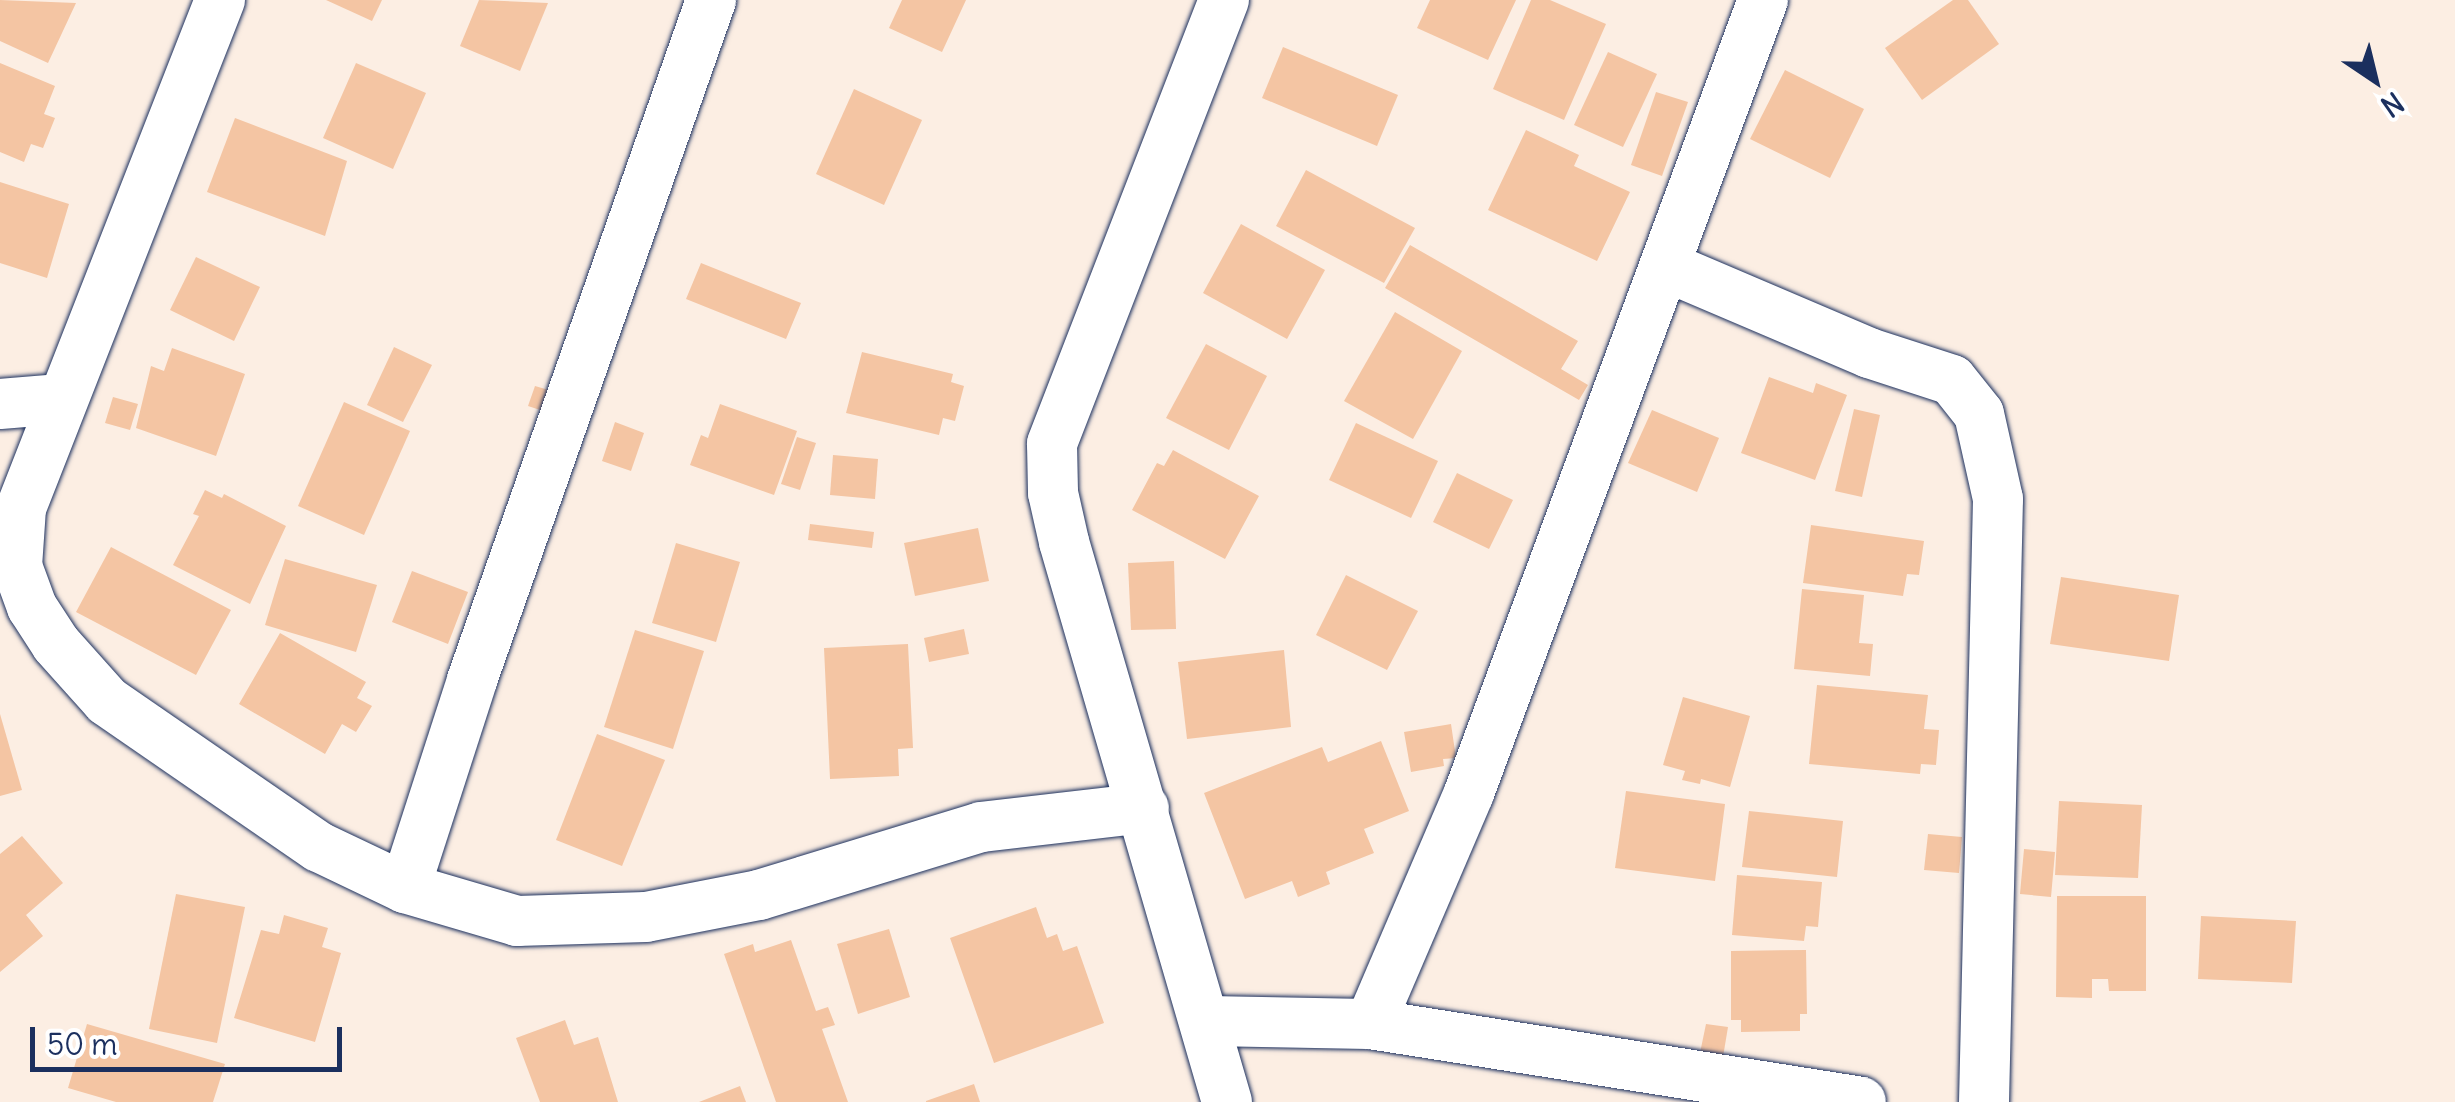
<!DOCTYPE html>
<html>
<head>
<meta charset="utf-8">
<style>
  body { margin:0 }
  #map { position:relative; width:2455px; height:1102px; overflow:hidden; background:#fceee3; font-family:Delius,sans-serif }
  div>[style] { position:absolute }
  .building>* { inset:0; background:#f4c5a3 }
  .roads { filter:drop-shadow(0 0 2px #1b2f5e) drop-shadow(0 0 2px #1b2f5e) }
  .minor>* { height:50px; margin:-25px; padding:0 25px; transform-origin:25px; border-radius:25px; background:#fff }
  span { translate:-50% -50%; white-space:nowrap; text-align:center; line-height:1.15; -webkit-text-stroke:8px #fff; paint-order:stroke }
  .north { position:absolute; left:2325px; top:30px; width:100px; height:100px; -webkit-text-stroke:8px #fff; paint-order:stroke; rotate:145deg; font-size:28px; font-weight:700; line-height:40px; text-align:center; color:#1b2f5e }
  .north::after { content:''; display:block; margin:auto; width:35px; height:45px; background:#1b2f5e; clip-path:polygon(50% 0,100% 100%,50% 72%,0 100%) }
  .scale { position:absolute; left:30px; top:1027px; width:312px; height:45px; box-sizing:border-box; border:5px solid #1b2f5e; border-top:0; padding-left:12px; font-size:30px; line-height:35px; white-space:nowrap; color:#1b2f5e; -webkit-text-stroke:8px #fff; paint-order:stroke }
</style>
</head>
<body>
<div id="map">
  <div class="building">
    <i style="clip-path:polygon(0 0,76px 3px,48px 63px,0 41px)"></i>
    <i style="clip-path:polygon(326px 0,382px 0,372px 21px)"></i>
    <i style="clip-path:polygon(479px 0,548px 3px,520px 71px,460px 46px)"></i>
    <i style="clip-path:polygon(902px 0,966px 0,942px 52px,889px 28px)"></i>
    <i style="clip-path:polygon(1430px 0,1516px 0,1488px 60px,1417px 28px)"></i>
    <i style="clip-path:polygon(1531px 0,1550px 0,1606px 24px,1564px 120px,1493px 89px)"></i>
    <i style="clip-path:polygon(1953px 0,1968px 0,1999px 44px,1922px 100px,1885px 48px)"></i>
    <i style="clip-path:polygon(1283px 47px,1398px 95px,1377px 146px,1262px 98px)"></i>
    <i style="clip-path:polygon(1608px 52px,1657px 74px,1623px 147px,1574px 125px)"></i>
    <i style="clip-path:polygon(0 63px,55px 86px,44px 114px,55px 118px,43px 148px,31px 144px,24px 162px,0 152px)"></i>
    <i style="clip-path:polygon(356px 63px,426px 93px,393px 169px,323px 138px)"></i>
    <i style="clip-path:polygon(1785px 70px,1864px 109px,1830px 178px,1750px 139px)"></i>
    <i style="clip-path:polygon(854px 89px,922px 120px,884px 205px,816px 174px)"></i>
    <i style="clip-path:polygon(1656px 92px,1688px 102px,1662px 176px,1631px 165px)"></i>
    <i style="clip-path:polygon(235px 118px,347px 161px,325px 236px,207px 192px)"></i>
    <i style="clip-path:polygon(1526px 130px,1579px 155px,1574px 166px,1630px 192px,1597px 261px,1488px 210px)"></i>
    <i style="clip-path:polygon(1306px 170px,1415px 228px,1384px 283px,1276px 226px)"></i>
    <i style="clip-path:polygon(0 182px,69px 204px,47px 278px,0 263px)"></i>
    <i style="clip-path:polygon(1241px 224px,1325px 270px,1287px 339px,1203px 293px)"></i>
    <i style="clip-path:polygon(1410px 245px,1578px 341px,1561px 369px,1588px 385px,1579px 400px,1385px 288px)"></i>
    <i style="clip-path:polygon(196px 257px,260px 287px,234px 341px,170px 310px)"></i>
    <i style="clip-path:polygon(701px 263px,801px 303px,786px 339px,686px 299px)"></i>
    <i style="clip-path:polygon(1395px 312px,1462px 351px,1413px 439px,1344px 401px)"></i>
    <i style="clip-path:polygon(1206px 344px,1267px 376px,1229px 450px,1166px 418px)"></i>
    <i style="clip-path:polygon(394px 347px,432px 365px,403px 422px,367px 405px)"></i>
    <i style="clip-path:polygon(172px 348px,245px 374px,216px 456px,136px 428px,151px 366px,164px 371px)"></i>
    <i style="clip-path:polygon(862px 352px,953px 374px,951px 382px,964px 386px,955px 421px,943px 418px,939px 435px,846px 413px)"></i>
    <i style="clip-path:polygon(1769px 377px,1813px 393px,1816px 383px,1847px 395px,1815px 480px,1741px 453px)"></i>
    <i style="clip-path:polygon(535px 386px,559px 393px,552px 414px,528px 406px)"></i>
    <i style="clip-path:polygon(113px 397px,138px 404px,130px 430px,105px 423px)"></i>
    <i style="clip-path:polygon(344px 402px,410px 431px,364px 535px,298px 506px)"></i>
    <i style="clip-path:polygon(720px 404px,797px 431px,774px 495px,690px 465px,701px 435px,708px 438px)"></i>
    <i style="clip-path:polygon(1854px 409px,1880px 415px,1862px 497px,1835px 491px)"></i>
    <i style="clip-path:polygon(1652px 410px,1719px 438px,1697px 492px,1628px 463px)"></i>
    <i style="clip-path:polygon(615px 422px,644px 433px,631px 471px,602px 461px)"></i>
    <i style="clip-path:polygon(1356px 423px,1438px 461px,1411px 518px,1329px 480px)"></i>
    <i style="clip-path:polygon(797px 437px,816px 443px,800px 490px,781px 484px)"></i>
    <i style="clip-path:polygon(1173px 450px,1259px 496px,1225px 559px,1132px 510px,1157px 463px,1164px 466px)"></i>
    <i style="clip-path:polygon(833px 455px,878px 459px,875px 499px,830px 495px)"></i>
    <i style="clip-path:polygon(1457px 473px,1513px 500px,1489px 549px,1433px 522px)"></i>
    <i style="clip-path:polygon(205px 490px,222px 498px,224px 494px,286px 526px,250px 604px,173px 565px,199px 516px,193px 514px)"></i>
    <i style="clip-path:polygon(810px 524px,874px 532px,872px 548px,808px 540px)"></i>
    <i style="clip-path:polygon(1811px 525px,1924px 541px,1919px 575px,1907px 574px,1903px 596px,1803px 583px)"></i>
    <i style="clip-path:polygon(978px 528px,989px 581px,915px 596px,904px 543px)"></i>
    <i style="clip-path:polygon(676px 543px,740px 562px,716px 642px,652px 623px)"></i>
    <i style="clip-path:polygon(111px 547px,231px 610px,196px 675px,76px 612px)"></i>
    <i style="clip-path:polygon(285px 559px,377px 585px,356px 652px,265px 625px)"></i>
    <i style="clip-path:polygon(1174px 561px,1176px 629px,1131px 630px,1128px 563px)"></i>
    <i style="clip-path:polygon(412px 571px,468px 592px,448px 644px,392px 622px)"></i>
    <i style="clip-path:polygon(1346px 575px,1418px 611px,1387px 670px,1316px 635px)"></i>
    <i style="clip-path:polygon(2061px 577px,2179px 595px,2169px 661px,2050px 644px)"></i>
    <i style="clip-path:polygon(1802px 589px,1864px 595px,1859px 643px,1873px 644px,1870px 676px,1794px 669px)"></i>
    <i style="clip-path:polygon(964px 629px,969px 654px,929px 662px,924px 638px)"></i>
    <i style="clip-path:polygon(635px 630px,704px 651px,673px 749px,604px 727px)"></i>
    <i style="clip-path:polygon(280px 633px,366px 682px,357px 698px,372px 706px,356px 732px,342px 724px,325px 754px,239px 704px)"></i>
    <i style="clip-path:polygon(908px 644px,913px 748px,898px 749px,899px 776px,830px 779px,824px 648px)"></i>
    <i style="clip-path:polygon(1284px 650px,1291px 727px,1187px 739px,1178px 662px)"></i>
    <i style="clip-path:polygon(1817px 685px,1928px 695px,1924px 729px,1939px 730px,1936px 765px,1921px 764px,1920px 774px,1809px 764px)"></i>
    <i style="clip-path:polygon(1683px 697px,1750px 716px,1730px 787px,1701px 779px,1700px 784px,1682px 780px,1685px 771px,1663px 765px)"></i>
    <i style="clip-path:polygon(0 714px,22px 790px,0 796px)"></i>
    <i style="clip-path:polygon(1451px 724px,1456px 758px,1443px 759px,1444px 766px,1411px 772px,1404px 732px)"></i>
    <i style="clip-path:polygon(597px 734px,665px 760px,622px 866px,556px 840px)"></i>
    <i style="clip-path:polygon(1381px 741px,1409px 811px,1364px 829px,1374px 853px,1326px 872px,1330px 884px,1298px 897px,1292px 881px,1245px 899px,1204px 793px,1322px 747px,1328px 762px)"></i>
    <i style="clip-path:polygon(1626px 791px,1725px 804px,1715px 881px,1615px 868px)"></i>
    <i style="clip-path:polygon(2059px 801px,2142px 805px,2138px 878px,2055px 875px)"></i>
    <i style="clip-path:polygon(1749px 811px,1843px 821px,1837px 877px,1742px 867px)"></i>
    <i style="clip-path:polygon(1928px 834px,1962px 837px,1959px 873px,1924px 870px)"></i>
    <i style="clip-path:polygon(22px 836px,63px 883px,26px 915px,43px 936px,0 972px,0 854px)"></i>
    <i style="clip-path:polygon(2024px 849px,2055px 852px,2051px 897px,2020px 894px)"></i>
    <i style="clip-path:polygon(1737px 875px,1822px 882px,1818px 927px,1806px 926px,1804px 941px,1732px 935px)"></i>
    <i style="clip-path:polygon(176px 894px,245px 907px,217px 1043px,149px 1029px)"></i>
    <i style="clip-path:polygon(2057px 896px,2146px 896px,2146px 991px,2109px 991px,2108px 979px,2092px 979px,2092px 998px,2056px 997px)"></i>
    <i style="clip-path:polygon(1036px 907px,1047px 938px,1057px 934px,1063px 951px,1077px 946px,1104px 1023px,994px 1063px,950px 938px)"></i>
    <i style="clip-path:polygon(284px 915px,328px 928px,322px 947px,341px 953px,315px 1042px,234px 1018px,261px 930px,279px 934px)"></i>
    <i style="clip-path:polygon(2201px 916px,2296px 921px,2292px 983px,2198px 979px)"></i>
    <i style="clip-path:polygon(889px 929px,910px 997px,858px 1014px,837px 944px)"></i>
    <i style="clip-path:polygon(791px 940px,816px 1011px,828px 1007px,835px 1025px,822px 1029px,848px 1102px,776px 1102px,724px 954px,753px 944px,755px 952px)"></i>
    <i style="clip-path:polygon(1806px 950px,1807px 1014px,1800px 1014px,1800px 1031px,1741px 1032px,1741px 1020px,1731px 1020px,1731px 951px)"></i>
    <i style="clip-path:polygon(565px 1020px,574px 1045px,598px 1037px,618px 1102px,540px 1102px,516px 1038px)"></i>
    <i style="clip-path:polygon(87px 1024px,225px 1064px,213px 1102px,116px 1102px,68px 1088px)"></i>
    <i style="clip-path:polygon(1706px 1024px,1728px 1027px,1723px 1057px,1700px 1053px)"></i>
    <i style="clip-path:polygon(974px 1084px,980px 1102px,926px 1102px,926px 1101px)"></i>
    <i style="clip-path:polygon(740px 1086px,746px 1102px,699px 1102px)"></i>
  </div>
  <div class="roads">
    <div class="minor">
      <i style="left:220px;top:0;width:546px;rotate:111.39deg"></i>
      <i style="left:21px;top:508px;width:58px;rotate:93.9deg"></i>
      <i style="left:17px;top:566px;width:44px;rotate:69.9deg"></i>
      <i style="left:32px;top:607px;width:44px;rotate:57deg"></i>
      <i style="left:56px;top:644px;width:76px;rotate:48.2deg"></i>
      <i style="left:107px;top:701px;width:257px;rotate:34.6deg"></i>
      <i style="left:319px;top:847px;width:95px;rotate:25.5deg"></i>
      <i style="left:405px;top:888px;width:117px;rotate:16.4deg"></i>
      <i style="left:517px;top:921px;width:129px;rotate:-1.8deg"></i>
      <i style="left:646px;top:917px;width:115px;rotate:-11deg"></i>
      <i style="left:759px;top:895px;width:232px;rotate:-17deg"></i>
      <i style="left:981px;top:827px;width:164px;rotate:-6.6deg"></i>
      <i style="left:1224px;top:0;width:476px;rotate:111.2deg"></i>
      <i style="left:1052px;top:444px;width:49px;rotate:88.8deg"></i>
      <i style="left:1053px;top:493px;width:50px;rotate:77.3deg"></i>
      <i style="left:1064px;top:542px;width:583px;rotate:73.77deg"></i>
      <i style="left:1665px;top:266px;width:222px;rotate:23.1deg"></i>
      <i style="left:1869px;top:353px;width:87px;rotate:18deg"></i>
      <i style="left:1952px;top:380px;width:43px;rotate:51.5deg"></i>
      <i style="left:1979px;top:414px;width:87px;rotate:77.4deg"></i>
      <i style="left:1998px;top:499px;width:603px;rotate:91.33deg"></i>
      <i style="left:0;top:404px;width:61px;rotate:-4.7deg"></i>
      <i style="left:405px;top:888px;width:219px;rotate:-72.1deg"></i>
      <i style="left:472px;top:680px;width:721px;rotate:-70.63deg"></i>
      <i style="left:1207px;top:1021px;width:163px;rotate:1.1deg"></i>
      <i style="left:1370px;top:1024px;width:497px;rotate:9deg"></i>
      <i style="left:1370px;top:1024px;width:251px;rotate:-66.8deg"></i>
      <i style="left:1469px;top:793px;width:846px;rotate:-69.66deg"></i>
    </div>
  </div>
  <div class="north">N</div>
  <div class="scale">50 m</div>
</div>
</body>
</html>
